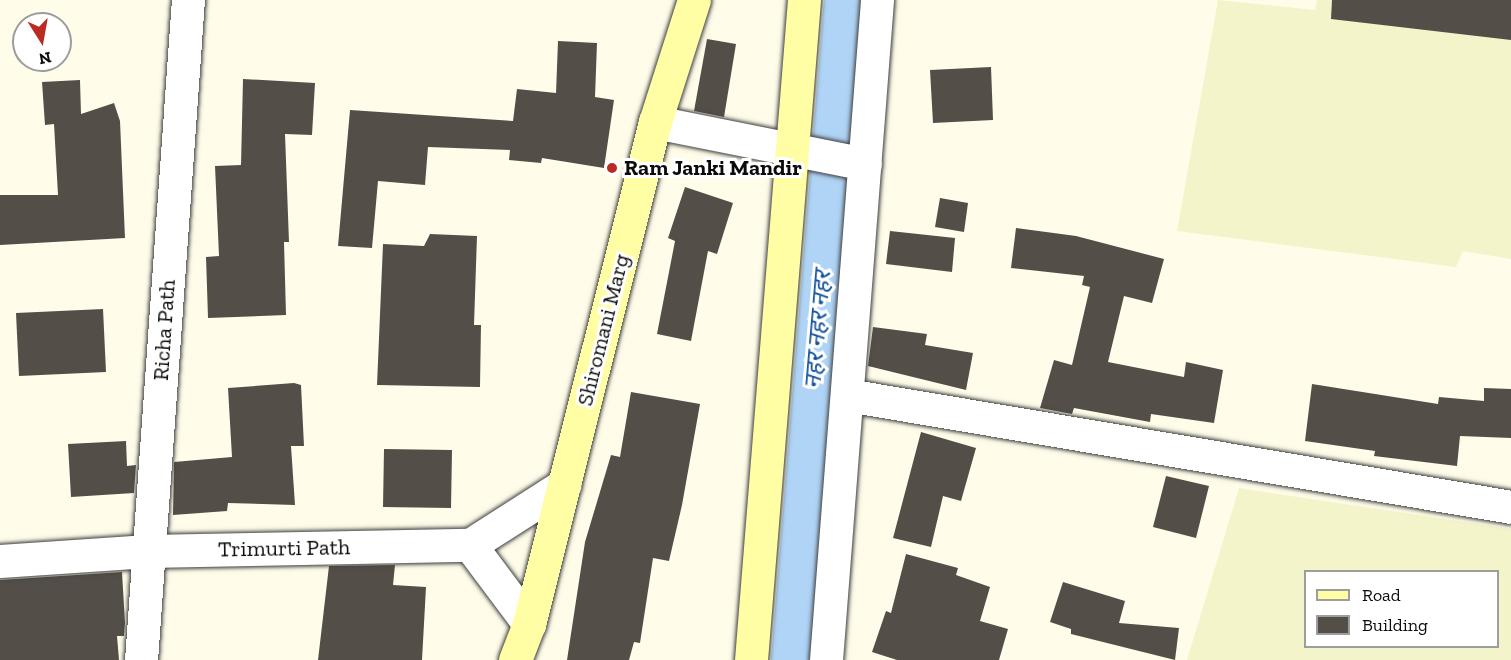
<!DOCTYPE html>
<html>
<head>
<meta charset="utf-8">
<style>
  body { margin:0 }
  #map { position:relative; width:1511px; height:660px; overflow:hidden; background:#fffdea; font-family:"Zilla Slab","Noto Sans Devanagari",serif }
  div>[style] { position:absolute }
  .farmland>* { inset:0; background:#f4f4cb }
  .canal>* { height:39px; margin:-19.5px; padding:0 19.5px; transform-origin:19.5px; border-radius:19.5px; background:#afd4f6 }
  .building>* { inset:0; background:#544e48 }
  .roads { filter:drop-shadow(0 0 2px #3e3e3e) drop-shadow(0 0 2px #3e3e3e) }
  .street>* { height:33px; margin:-16.5px; padding:0 16.5px; transform-origin:16.5px; border-radius:16.5px; background:#fff }
  .secondary>* { height:33px; margin:-16.5px; padding:0 16.5px; transform-origin:16.5px; border-radius:16.5px; background:#fffea5 }
  .dots>* { width:16px; height:16px; translate:-50% -50%; box-sizing:border-box; border:3px solid #fff; border-radius:50% }
  span { translate:-50% -50%; white-space:nowrap; text-align:center; line-height:1.15; -webkit-text-stroke:6px #fff; paint-order:stroke }
  .poi-label { font-size:22px; color:#0b0b0b; font-weight:700 }
  .left { translate:0 -50%; text-align:left }
  .street-label { font-size:22px; color:#0b0b0b }
  .water-label { font-size:24px; color:#15549d; font-style:italic }
  .legend { position:absolute; left:1304px; top:570px; width:195px; height:78px; box-sizing:border-box; background:#fff; border:2px solid #9d9d9d; margin:0; padding:8px 10px; list-style:none; font-size:18px; color:#0b0b0b }
  .legend li { display:flex; align-items:center; gap:12px; height:30px }
  .legend b { width:30px; border:2px solid #9d9d9d }
  .north { position:absolute; left:12px; top:12px; width:60px; height:60px; box-sizing:border-box; background:#fff; border:2px solid #9d9d9d; border-radius:50%; rotate:169deg; font-size:16px; font-weight:700; line-height:24px; text-align:center; color:#0b0b0b }
  .north::after { content:''; display:block; margin:auto; width:21px; height:27px; background:#bc2b23; clip-path:polygon(50% 0,100% 100%,50% 72%,0 100%) }
</style>
</head>
<body>
<div id="map">
  <div class="farmland">
    <i style="clip-path:polygon(1218px 0,1315px 10px,1317px 0,1511px 0,1511px 259px,1463px 251px,1456px 267px,1177px 231px)"></i>
    <i style="clip-path:polygon(evenodd,1239px 488px,1511px 529px,1511px 660px,1187px 660px,1239px 488px,1306px 572px,1498px 572px,1498px 646px,1306px 646px,1306px 572px)"></i>
  </div>
  <div class="canal">
    <i style="left:790px;top:660px;width:662px;rotate:-85.41deg"></i>
  </div>
  <div class="building">
    <i style="clip-path:polygon(1332px 0,1511px 0,1511px 40px,1331px 19px)"></i>
    <i style="clip-path:polygon(707px 39px,736px 44px,724px 117px,694px 111px)"></i>
    <i style="clip-path:polygon(558px 41px,597px 43px,595px 97px,614px 100px,604px 168px,542px 158px,541px 163px,509px 160px,510px 150px,428px 147px,425px 185px,378px 181px,372px 248px,338px 246px,350px 110px,513px 121px,517px 89px,556px 93px)"></i>
    <i style="clip-path:polygon(991px 67px,993px 120px,933px 123px,930px 70px)"></i>
    <i style="clip-path:polygon(243px 79px,315px 83px,312px 135px,285px 134px,289px 242px,284px 242px,286px 315px,208px 318px,206px 257px,219px 256px,215px 166px,241px 165px)"></i>
    <i style="clip-path:polygon(80px 80px,81px 114px,114px 103px,120px 121px,125px 238px,0 245px,0 195px,58px 195px,54px 124px,45px 125px,42px 82px)"></i>
    <i style="clip-path:polygon(685px 187px,733px 203px,717px 254px,708px 251px,691px 341px,657px 334px,675px 241px,668px 238px)"></i>
    <i style="clip-path:polygon(940px 198px,968px 203px,964px 232px,935px 227px)"></i>
    <i style="clip-path:polygon(1016px 228px,1076px 236px,1164px 259px,1152px 303px,1124px 296px,1108px 362px,1184px 377px,1186px 362px,1223px 370px,1214px 423px,1151px 414px,1150px 422px,1074px 408px,1072px 414px,1040px 408px,1054px 360px,1072px 365px,1090px 287px,1082px 285px,1084px 276px,1011px 268px)"></i>
    <i style="clip-path:polygon(890px 231px,955px 238px,952px 272px,886px 264px)"></i>
    <i style="clip-path:polygon(430px 234px,477px 236px,474px 325px,481px 325px,480px 387px,377px 385px,383px 244px,424px 246px)"></i>
    <i style="clip-path:polygon(103px 309px,106px 372px,19px 376px,16px 313px)"></i>
    <i style="clip-path:polygon(873px 327px,927px 334px,925px 345px,973px 353px,966px 390px,868px 366px)"></i>
    <i style="clip-path:polygon(294px 383px,301px 385px,304px 446px,291px 446px,295px 505px,228px 503px,227px 511px,173px 515px,174px 462px,232px 457px,228px 388px)"></i>
    <i style="clip-path:polygon(1312px 384px,1438px 404px,1439px 397px,1484px 401px,1484px 388px,1511px 389px,1511px 438px,1460px 436px,1457px 466px,1374px 456px,1375px 451px,1305px 441px)"></i>
    <i style="clip-path:polygon(631px 392px,700px 404px,682px 505px,669px 561px,653px 558px,640px 643px,634px 642px,629px 660px,567px 660px,585px 542px,611px 455px,620px 457px)"></i>
    <i style="clip-path:polygon(921px 432px,976px 448px,961px 501px,943px 496px,931px 547px,893px 538px)"></i>
    <i style="clip-path:polygon(126px 441px,127px 466px,136px 465px,134px 493px,71px 497px,68px 444px)"></i>
    <i style="clip-path:polygon(384px 449px,452px 450px,451px 508px,383px 507px)"></i>
    <i style="clip-path:polygon(1166px 476px,1209px 486px,1196px 538px,1153px 527px)"></i>
    <i style="clip-path:polygon(906px 554px,958px 568px,956px 575px,990px 587px,980px 621px,1008px 629px,999px 660px,897px 660px,872px 652px,886px 611px,891px 613px)"></i>
    <i style="clip-path:polygon(395px 565px,393px 585px,426px 587px,422px 660px,318px 660px,329px 566px)"></i>
    <i style="clip-path:polygon(122px 572px,125px 623px,124px 636px,117px 636px,119px 660px,0 660px,0 580px)"></i>
    <i style="clip-path:polygon(1063px 582px,1125px 601px,1119px 623px,1179px 628px,1175px 660px,1071px 634px,1071px 629px,1050px 622px)"></i>
  </div>
  <div class="roads">
    <div class="street">
      <i style="left:655px;top:122px;width:214px;rotate:11.3deg"></i>
      <i style="left:847px;top:395px;width:673px;rotate:9.57deg"></i>
      <i style="left:470px;top:545px;width:112px;rotate:-32.6deg"></i>
      <i style="left:0;top:561px;width:148px;rotate:-3.9deg"></i>
      <i style="left:148px;top:551px;width:322px;rotate:-1.1deg"></i>
      <i style="left:470px;top:545px;width:99px;rotate:53.2deg"></i>
      <i style="left:141px;top:660px;width:662px;rotate:-85.93deg"></i>
      <i style="left:826px;top:660px;width:662px;rotate:-85.58deg"></i>
    </div>
    <div class="secondary">
      <i style="left:515px;top:660px;width:39px;rotate:-69deg"></i>
      <i style="left:529px;top:624px;width:518px;rotate:-75.91deg"></i>
      <i style="left:655px;top:122px;width:128px;rotate:-72.3deg"></i>
      <i style="left:751px;top:660px;width:662px;rotate:-85.41deg"></i>
    </div>
  </div>
  <div class="dots">
    <i style="left:612px;top:168px;background:#bc2b23"></i>
  </div>
  <div class="poi-label">
    <span class="left" style="left:624px;top:168px">Ram Janki Mandir</span>
  </div>
  <div class="street-label">
    <span style="left:164px;top:330px;rotate:-86deg">Richa Path</span>
    <span style="left:603px;top:330px;rotate:-76deg">Shiromani Marg</span>
    <span style="left:284px;top:548px;rotate:-1deg">Trimurti Path</span>
  </div>
  <div class="water-label">
    <span style="left:817px;top:330px;rotate:-85deg">नहर नहर नहर</span>
  </div>
  <ul class="legend">
  <li><b style="height:8px;background:#fffea5"></b>Road</li>
  <li><b style="height:16px;background:#544e48"></b>Building</li>
  </ul>
  <div class="north">N</div>
</div>
</body>
</html>
